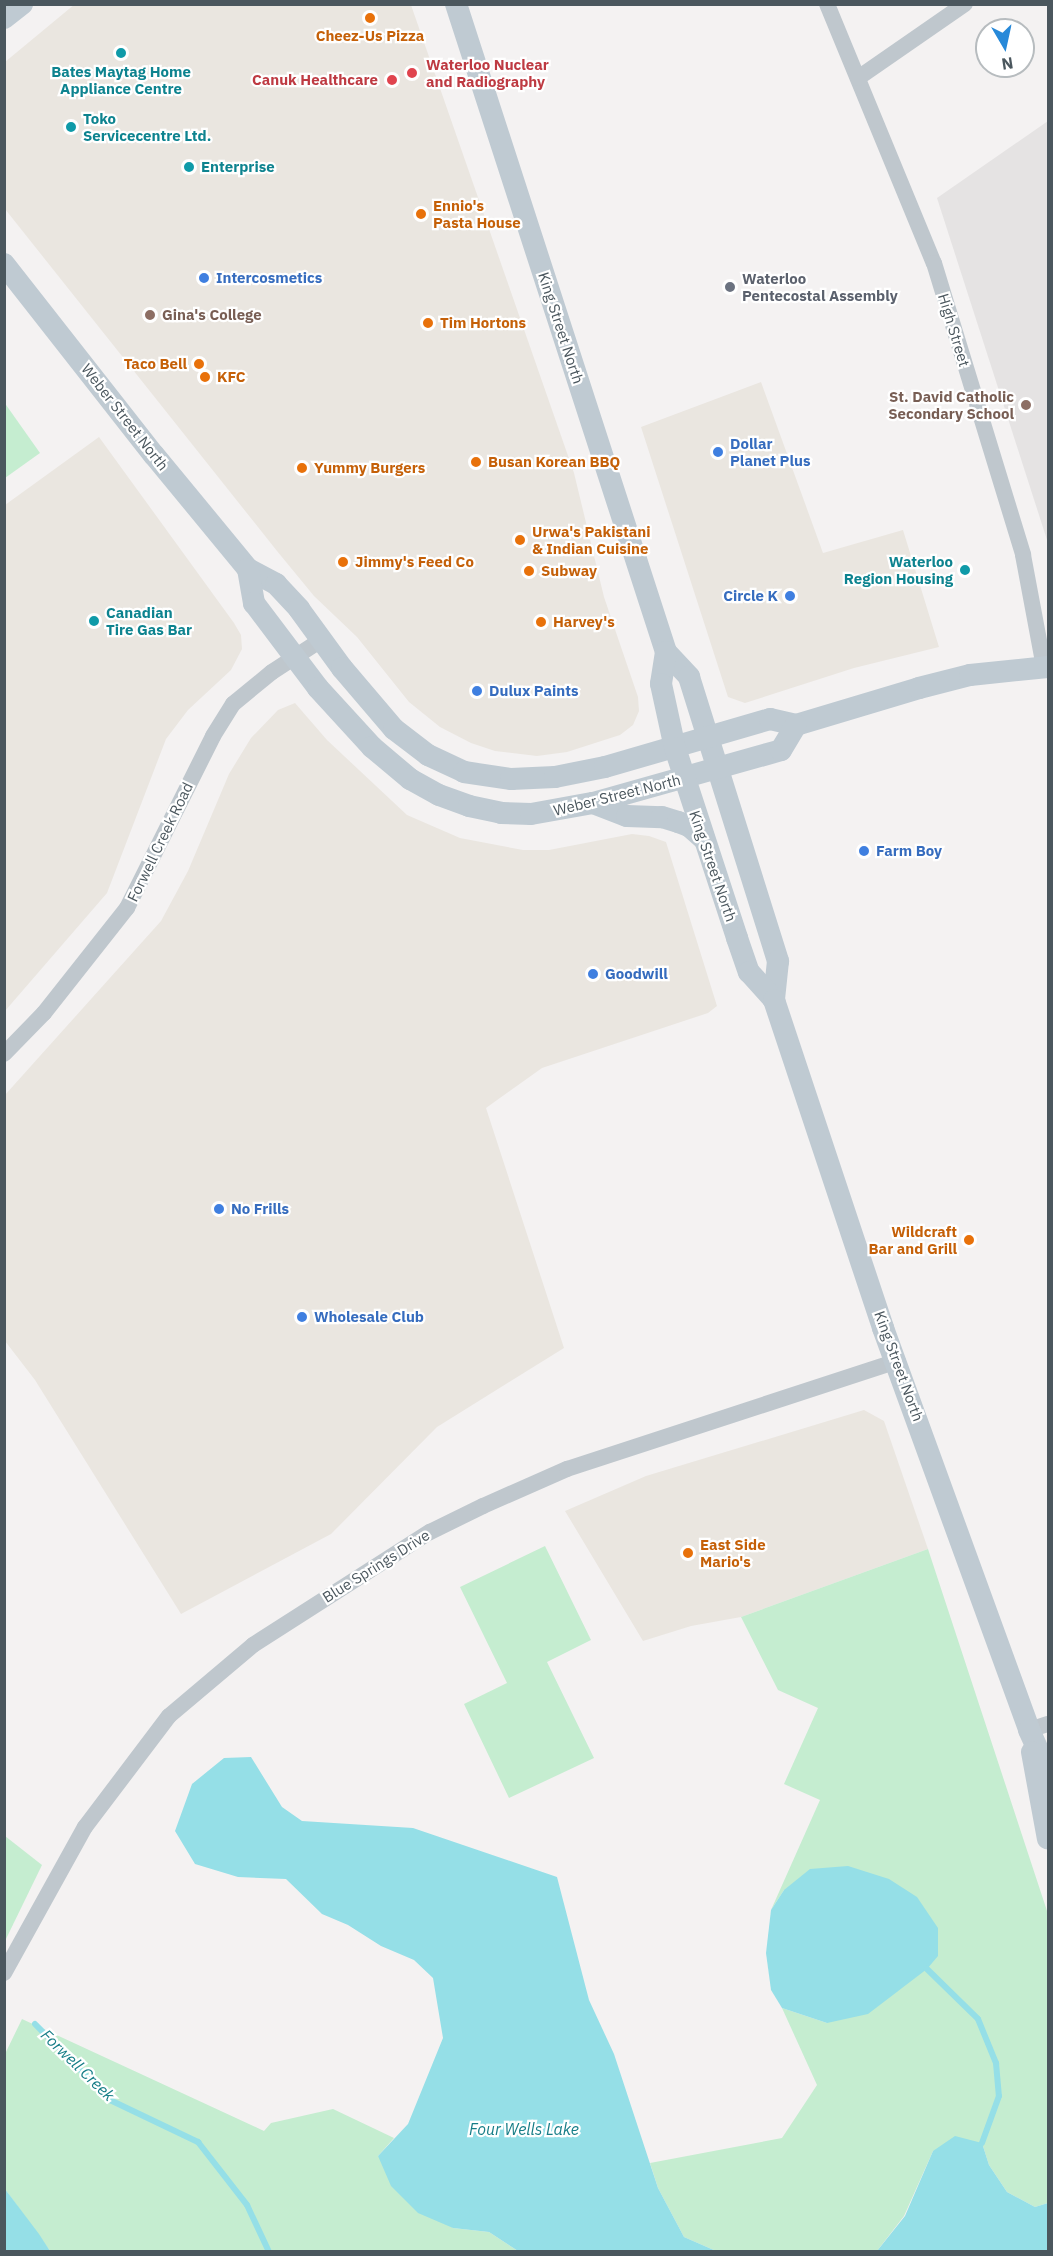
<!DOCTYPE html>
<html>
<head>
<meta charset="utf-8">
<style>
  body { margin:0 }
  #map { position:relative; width:1053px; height:2256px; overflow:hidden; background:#f4f2f2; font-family:"IBM Plex Sans",sans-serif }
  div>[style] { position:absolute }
  .commercial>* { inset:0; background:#eae6e0 }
  .education>* { inset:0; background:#e5e3e3 }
  .green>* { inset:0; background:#c5edd0 }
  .water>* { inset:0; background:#95dfe7 }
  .stream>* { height:6px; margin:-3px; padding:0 3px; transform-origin:3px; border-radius:3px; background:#95dfe7 }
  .street>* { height:16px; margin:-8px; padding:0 8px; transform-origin:8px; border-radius:8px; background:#bfc7cd }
  .secondary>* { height:22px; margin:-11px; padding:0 11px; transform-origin:11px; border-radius:11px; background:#bfcad2 }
  .dots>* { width:16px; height:16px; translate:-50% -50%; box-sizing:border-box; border:3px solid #fff; border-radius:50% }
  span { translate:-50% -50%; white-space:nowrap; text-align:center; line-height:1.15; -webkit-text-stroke:4.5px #fff; paint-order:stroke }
  .food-label { font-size:15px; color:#c56008; font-weight:700 }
  .left { translate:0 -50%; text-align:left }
  .right { translate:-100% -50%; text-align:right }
  .health-label { font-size:15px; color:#be3a42; font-weight:700 }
  .culture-label { font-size:15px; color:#0d838f; font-weight:700 }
  .shop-label { font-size:15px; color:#366cbe; font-weight:700 }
  .worship-label { font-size:15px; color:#5b616d; font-weight:700 }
  .education-label { font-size:15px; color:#785e54; font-weight:700 }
  .street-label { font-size:15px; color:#4b575e }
  .water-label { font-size:16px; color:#167d87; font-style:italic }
  .frame { position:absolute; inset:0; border:6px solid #4b575e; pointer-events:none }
  .north { position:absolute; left:975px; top:18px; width:60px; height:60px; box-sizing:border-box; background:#fff; border:2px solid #b7bcbf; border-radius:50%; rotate:171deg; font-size:16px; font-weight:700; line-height:24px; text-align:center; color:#4b575e }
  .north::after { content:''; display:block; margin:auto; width:21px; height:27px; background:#2789d9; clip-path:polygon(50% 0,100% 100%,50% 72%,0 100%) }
</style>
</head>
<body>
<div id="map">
  <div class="commercial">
    <i style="clip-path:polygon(75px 4px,411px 5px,574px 473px,604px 597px,638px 697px,639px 711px,633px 725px,620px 735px,567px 752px,537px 756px,495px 751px,471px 743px,440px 727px,409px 702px,357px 637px,314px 596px,277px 551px,5px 209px,5px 62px)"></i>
    <i style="clip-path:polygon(761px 382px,823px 553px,903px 530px,939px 647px,854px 668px,745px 703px,728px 697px,641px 427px)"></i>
    <i style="clip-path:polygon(99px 437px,234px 623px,241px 635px,242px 649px,231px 670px,188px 710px,166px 739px,107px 893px,5px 1011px,5px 505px)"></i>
    <i style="clip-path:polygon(295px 703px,327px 740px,407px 815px,460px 838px,523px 850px,549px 850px,632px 834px,649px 836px,666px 842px,717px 1006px,708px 1013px,542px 1068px,486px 1108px,564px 1348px,437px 1427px,331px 1534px,181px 1614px,35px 1380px,5px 1341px,5px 1095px,161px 921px,188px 871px,229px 774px,251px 738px,278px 710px)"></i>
    <i style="clip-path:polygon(864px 1410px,884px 1421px,928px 1549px,741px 1617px,691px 1626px,643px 1641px,565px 1511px,646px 1476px)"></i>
  </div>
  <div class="education">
    <i style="clip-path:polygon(1048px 121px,1048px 543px,937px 198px)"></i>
  </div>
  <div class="green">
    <i style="clip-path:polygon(4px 402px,40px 453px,5px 478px,4px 478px)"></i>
    <i style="clip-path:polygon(545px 1546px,591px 1640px,547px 1662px,594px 1758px,509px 1798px,464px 1704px,507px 1683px,460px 1587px)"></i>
    <i style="clip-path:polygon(928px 1549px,1048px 1914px,1048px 2203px,1035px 2207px,1007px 2192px,989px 2165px,982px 2143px,933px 2151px,904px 2216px,877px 2251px,716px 2251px,684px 2237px,658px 2188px,650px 2163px,782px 2138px,817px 2085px,782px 2008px,827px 2023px,784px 1890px,771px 1910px,820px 1800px,784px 1784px,818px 1708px,778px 1690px,741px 1617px)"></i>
    <i style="clip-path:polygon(5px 1836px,42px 1865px,5px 1941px)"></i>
    <i style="clip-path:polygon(22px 2019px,264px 2131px,271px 2123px,333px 2109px,394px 2138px,378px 2156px,453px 2228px,489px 2232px,518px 2251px,50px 2251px,5px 2189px,5px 2054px)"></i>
  </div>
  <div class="water">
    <i style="clip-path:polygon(251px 1757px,282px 1807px,302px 1821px,413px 1828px,557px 1877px,589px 2000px,614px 2054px,658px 2188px,684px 2237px,716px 2251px,518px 2251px,489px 2232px,453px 2228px,418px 2213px,391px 2186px,378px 2156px,408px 2124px,443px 2038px,433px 1978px,414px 1960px,381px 1946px,348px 1925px,322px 1914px,286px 1879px,238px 1877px,195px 1864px,175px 1831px,192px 1784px,224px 1758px)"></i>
    <i style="clip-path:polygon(848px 1866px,889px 1879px,917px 1897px,938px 1928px,938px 1956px,927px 1969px,868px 2014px,827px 2023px,782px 2008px,771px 1990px,766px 1953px,771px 1910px,784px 1890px,810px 1869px)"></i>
    <i style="clip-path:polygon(955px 2136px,982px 2143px,989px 2165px,1007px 2192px,1035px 2207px,1048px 2203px,1048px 2251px,877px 2251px,905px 2216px,933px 2151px)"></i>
    <i style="clip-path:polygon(5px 2189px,39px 2234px,50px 2251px,5px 2251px)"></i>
  </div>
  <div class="stream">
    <i style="left:927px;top:1969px;width:71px;rotate:44.4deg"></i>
    <i style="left:978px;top:2019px;width:48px;rotate:67.8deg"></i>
    <i style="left:996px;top:2063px;width:33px;rotate:85deg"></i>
    <i style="left:999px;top:2096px;width:50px;rotate:109.9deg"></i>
    <i style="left:35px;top:2024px;width:107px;rotate:45.4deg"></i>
    <i style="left:110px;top:2100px;width:98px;rotate:25.5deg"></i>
    <i style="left:198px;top:2142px;width:80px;rotate:52.1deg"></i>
    <i style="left:247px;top:2205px;width:52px;rotate:64.9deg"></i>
  </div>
  <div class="street">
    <i style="left:827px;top:4px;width:280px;rotate:67.6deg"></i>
    <i style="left:934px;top:263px;width:305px;rotate:73deg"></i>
    <i style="left:1023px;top:555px;width:114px;rotate:79.4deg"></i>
    <i style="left:858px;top:78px;width:130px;rotate:-34.7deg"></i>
    <i style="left:4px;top:1054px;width:57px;rotate:-45.7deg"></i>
    <i style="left:44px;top:1013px;width:134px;rotate:-51.7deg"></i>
    <i style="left:127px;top:908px;width:192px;rotate:-63.4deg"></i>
    <i style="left:213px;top:736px;width:38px;rotate:-58deg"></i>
    <i style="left:233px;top:704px;width:50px;rotate:-39.4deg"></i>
    <i style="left:272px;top:672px;width:59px;rotate:-33.1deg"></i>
    <i style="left:1029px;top:1730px;width:20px;rotate:-18deg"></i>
    <i style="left:4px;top:1973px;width:167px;rotate:-61deg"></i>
    <i style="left:85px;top:1827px;width:139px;rotate:-52.9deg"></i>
    <i style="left:169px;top:1716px;width:110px;rotate:-40.2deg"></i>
    <i style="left:253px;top:1645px;width:210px;rotate:-32.6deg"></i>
    <i style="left:430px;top:1532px;width:59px;rotate:-26.1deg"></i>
    <i style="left:483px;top:1506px;width:92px;rotate:-23.8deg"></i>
    <i style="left:567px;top:1469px;width:348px;rotate:-18.1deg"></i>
  </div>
  <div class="secondary">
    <i style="left:456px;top:4px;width:681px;rotate:72.04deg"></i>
    <i style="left:666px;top:652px;width:34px;rotate:47deg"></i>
    <i style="left:689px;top:677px;width:298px;rotate:72.6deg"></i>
    <i style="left:778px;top:961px;width:39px;rotate:96deg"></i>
    <i style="left:4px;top:18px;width:23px;rotate:-38deg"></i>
    <i style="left:4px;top:264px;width:243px;rotate:51.9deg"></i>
    <i style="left:154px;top:455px;width:148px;rotate:50.5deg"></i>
    <i style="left:248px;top:569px;width:32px;rotate:28deg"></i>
    <i style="left:276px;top:584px;width:34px;rotate:47deg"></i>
    <i style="left:299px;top:609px;width:73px;rotate:53.9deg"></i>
    <i style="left:342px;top:668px;width:80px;rotate:49.6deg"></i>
    <i style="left:394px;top:729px;width:43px;rotate:37.4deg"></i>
    <i style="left:428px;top:755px;width:40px;rotate:25deg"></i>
    <i style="left:464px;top:772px;width:48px;rotate:8.5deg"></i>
    <i style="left:511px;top:779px;width:44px;rotate:-2.6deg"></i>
    <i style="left:555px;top:777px;width:51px;rotate:-11.3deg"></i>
    <i style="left:605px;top:767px;width:172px;rotate:-16.2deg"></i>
    <i style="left:770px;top:719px;width:27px;rotate:13deg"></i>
    <i style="left:796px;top:725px;width:128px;rotate:-16.7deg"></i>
    <i style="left:919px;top:688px;width:53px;rotate:-14.3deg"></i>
    <i style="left:970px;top:675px;width:78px;rotate:-5.9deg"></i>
    <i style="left:248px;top:569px;width:35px;rotate:80deg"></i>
    <i style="left:254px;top:603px;width:106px;rotate:53deg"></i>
    <i style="left:318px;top:688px;width:80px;rotate:47.5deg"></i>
    <i style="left:372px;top:747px;width:50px;rotate:40.1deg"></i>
    <i style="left:410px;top:779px;width:33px;rotate:29deg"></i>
    <i style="left:439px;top:795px;width:32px;rotate:20deg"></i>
    <i style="left:469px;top:806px;width:33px;rotate:12deg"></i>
    <i style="left:501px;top:813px;width:30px;rotate:2deg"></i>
    <i style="left:531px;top:814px;width:63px;rotate:-10.1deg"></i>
    <i style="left:593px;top:803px;width:195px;rotate:-15.7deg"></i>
    <i style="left:781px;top:750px;width:29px;rotate:-59deg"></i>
    <i style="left:666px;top:652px;width:32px;rotate:99deg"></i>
    <i style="left:661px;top:684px;width:66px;rotate:77.7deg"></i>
    <i style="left:675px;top:748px;width:200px;rotate:71.9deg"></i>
    <i style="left:737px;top:938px;width:36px;rotate:71deg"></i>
    <i style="left:749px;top:972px;width:38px;rotate:48deg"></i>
    <i style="left:774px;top:1000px;width:346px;rotate:71.6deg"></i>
    <i style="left:883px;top:1328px;width:428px;rotate:70deg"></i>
    <i style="left:1029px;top:1730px;width:46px;rotate:65.7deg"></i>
    <i style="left:593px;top:803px;width:36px;rotate:21deg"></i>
    <i style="left:627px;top:816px;width:35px;rotate:2deg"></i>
    <i style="left:662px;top:817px;width:17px;rotate:17deg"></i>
    <i style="left:678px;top:822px;width:12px;rotate:20deg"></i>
    <i style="left:689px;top:826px;width:20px;rotate:41deg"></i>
    <i style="left:1032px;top:1752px;width:88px;rotate:79.6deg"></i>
  </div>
  <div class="dots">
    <i style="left:370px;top:18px;background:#e8710a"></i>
    <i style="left:121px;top:53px;background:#0f9aa8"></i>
    <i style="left:412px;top:73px;background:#e0444e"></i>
    <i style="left:392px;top:80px;background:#e0444e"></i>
    <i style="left:71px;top:127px;background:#0f9aa8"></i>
    <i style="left:189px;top:167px;background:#0f9aa8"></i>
    <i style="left:421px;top:214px;background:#e8710a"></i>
    <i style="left:204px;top:278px;background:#3f7fe0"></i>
    <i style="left:730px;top:287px;background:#6b7280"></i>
    <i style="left:150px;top:315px;background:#8d6e63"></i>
    <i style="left:428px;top:323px;background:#e8710a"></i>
    <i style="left:199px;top:364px;background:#e8710a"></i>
    <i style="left:205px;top:377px;background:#e8710a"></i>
    <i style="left:1026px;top:405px;background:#8d6e63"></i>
    <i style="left:718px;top:452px;background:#3f7fe0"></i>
    <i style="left:476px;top:462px;background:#e8710a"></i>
    <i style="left:302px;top:468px;background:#e8710a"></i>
    <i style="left:520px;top:540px;background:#e8710a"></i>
    <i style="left:343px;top:562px;background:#e8710a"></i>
    <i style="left:965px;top:570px;background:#0f9aa8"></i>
    <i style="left:529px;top:571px;background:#e8710a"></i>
    <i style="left:790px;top:596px;background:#3f7fe0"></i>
    <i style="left:94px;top:621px;background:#0f9aa8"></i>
    <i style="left:541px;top:622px;background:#e8710a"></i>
    <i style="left:477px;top:691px;background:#3f7fe0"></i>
    <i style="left:864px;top:851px;background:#3f7fe0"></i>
    <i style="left:593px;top:974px;background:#3f7fe0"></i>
    <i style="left:219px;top:1209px;background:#3f7fe0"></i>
    <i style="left:969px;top:1240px;background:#e8710a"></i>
    <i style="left:302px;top:1317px;background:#3f7fe0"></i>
    <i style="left:688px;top:1553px;background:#e8710a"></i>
  </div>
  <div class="food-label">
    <span style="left:370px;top:36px">Cheez-Us Pizza</span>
    <span class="left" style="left:433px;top:214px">Ennio's<br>Pasta House</span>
    <span class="left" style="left:440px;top:323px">Tim Hortons</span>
    <span class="right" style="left:187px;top:364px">Taco Bell</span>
    <span class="left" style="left:217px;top:377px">KFC</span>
    <span class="left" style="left:488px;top:462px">Busan Korean BBQ</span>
    <span class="left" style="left:314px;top:468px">Yummy Burgers</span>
    <span class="left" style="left:532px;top:540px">Urwa's Pakistani<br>&amp; Indian Cuisine</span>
    <span class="left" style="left:355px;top:562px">Jimmy's Feed Co</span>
    <span class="left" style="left:541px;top:571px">Subway</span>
    <span class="left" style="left:553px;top:622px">Harvey's</span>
    <span class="right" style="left:957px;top:1240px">Wildcraft<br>Bar and Grill</span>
    <span class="left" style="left:700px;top:1553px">East Side<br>Mario's</span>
  </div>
  <div class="health-label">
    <span class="left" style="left:426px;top:73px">Waterloo Nuclear<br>and Radiography</span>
    <span class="right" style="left:378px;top:80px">Canuk Healthcare</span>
  </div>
  <div class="culture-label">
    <span style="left:121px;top:80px">Bates Maytag Home<br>Appliance Centre</span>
    <span class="left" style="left:83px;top:127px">Toko<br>Servicecentre Ltd.</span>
    <span class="left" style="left:201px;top:167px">Enterprise</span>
    <span class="right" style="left:953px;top:570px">Waterloo<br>Region Housing</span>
    <span class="left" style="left:106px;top:621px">Canadian<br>Tire Gas Bar</span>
  </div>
  <div class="shop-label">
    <span class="left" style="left:216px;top:278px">Intercosmetics</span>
    <span class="left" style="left:730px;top:452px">Dollar<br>Planet Plus</span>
    <span class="right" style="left:778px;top:596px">Circle K</span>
    <span class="left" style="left:489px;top:691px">Dulux Paints</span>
    <span class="left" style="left:876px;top:851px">Farm Boy</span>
    <span class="left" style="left:605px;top:974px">Goodwill</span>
    <span class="left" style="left:231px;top:1209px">No Frills</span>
    <span class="left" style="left:314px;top:1317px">Wholesale Club</span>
  </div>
  <div class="worship-label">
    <span class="left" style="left:742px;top:287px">Waterloo<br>Pentecostal Assembly</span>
  </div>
  <div class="education-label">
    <span class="left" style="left:162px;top:315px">Gina's College</span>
    <span class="right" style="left:1014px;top:405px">St. David Catholic<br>Secondary School</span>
  </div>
  <div class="street-label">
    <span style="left:561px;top:328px;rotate:72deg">King Street North</span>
    <span style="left:954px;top:330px;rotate:73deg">High Street</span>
    <span style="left:125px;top:417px;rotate:52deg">Weber Street North</span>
    <span style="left:617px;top:795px;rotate:-14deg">Weber Street North</span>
    <span style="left:160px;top:842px;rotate:-64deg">Forwell Creek Road</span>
    <span style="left:713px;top:866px;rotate:71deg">King Street North</span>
    <span style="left:899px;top:1366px;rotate:70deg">King Street North</span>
    <span style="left:376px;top:1566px;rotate:-32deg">Blue Springs Drive</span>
  </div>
  <div class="water-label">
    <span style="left:78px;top:2065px;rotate:44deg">Forwell Creek</span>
    <span style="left:524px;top:2129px">Four Wells Lake</span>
  </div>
  <div class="frame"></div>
  <div class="north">N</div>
</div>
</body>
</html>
